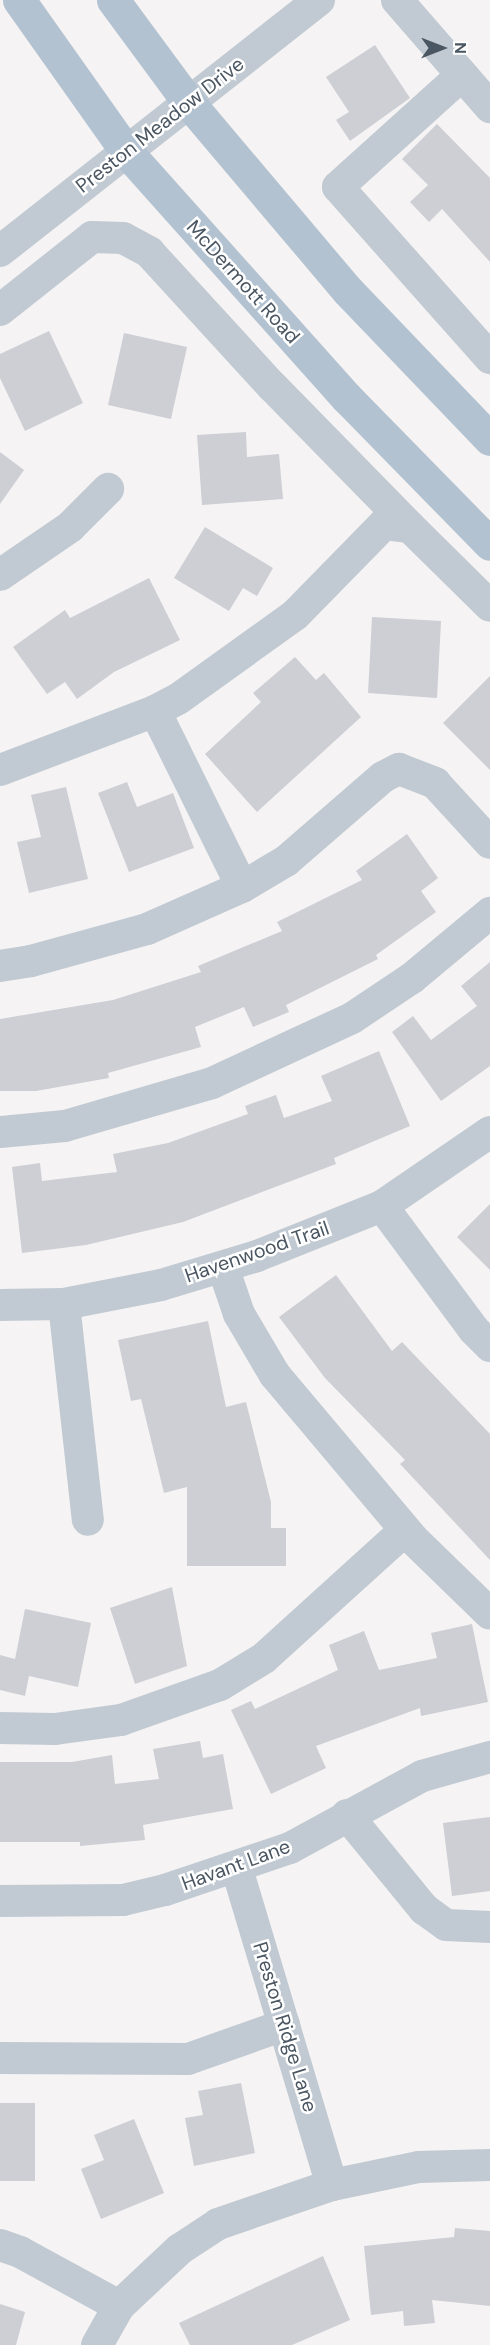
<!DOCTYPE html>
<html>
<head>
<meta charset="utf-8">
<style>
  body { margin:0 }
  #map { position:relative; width:490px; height:2345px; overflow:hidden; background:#f5f3f3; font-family:"DM Sans",sans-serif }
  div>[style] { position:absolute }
  .building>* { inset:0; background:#cdcfd5 }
  .minor>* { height:32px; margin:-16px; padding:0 16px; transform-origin:16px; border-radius:16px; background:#c1cad2 }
  .major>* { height:33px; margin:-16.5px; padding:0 16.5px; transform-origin:16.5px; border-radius:16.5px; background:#b3c2d1 }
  span { translate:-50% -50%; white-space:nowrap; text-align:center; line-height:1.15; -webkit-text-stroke:5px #fff; paint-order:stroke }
  .street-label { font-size:20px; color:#4a5661 }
  .north { position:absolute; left:412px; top:18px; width:60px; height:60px; -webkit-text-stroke:4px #fff; paint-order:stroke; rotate:90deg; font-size:16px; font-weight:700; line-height:24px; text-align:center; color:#4a5661 }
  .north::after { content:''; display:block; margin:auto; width:21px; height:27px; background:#4a5661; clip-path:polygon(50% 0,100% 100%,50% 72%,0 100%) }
</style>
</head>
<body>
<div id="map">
  <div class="building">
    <i style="clip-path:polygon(375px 45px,410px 98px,350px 141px,336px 120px,349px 112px,326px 77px)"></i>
    <i style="clip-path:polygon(437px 124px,490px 178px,490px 262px,442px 209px,429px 222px,410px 202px,428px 185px,402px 159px)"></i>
    <i style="clip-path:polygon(49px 331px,83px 403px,25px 431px,0 378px,0 354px)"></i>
    <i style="clip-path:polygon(124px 333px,187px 347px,171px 419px,108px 405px)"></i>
    <i style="clip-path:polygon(246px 432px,247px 457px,279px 454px,283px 499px,202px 505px,197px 435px)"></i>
    <i style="clip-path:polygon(0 452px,24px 470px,0 504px)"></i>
    <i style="clip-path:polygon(205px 527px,273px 568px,257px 596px,243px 588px,229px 611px,174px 578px)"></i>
    <i style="clip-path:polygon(149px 578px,180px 640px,114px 672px,77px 699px,65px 682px,47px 694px,13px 647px,65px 610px,70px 618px)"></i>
    <i style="clip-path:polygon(372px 617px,441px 621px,437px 698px,368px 693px)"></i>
    <i style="clip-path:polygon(295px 657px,316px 680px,324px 673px,361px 717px,257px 812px,205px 754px,261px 702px,253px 693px)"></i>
    <i style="clip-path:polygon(490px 676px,490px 770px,443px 723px)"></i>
    <i style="clip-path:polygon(127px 782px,137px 807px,173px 793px,194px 848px,129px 872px,98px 793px)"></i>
    <i style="clip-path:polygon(66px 787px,88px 879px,29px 893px,17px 842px,41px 837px,31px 795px)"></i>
    <i style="clip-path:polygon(407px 834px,438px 878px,421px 891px,436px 912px,376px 955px,378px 959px,286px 1005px,289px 1012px,253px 1027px,244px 1007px,195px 1027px,201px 1047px,108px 1073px,109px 1078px,36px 1091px,0 1091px,0 1019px,113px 1000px,201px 972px,198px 966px,282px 931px,277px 922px,362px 880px,356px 871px)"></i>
    <i style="clip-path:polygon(490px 962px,490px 1066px,441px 1101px,392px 1032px,413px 1016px,431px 1040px,477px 1006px,461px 986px)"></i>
    <i style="clip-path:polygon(379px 1051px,410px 1126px,334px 1158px,336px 1164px,183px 1222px,86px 1245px,22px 1253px,12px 1167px,40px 1163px,42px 1181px,117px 1172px,113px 1154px,168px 1143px,248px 1114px,245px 1106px,276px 1095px,284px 1118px,332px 1101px,321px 1076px)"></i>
    <i style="clip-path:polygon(490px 1204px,490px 1270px,457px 1237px)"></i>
    <i style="clip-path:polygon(336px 1275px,392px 1351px,402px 1342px,490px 1434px,490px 1560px,400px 1464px,405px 1460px,325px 1378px,279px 1317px)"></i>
    <i style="clip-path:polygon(208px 1321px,226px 1407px,246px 1402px,271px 1502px,271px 1528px,286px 1528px,286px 1566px,187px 1566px,187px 1487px,164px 1493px,141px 1399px,131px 1401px,118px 1340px)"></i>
    <i style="clip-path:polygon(172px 1587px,187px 1666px,135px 1684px,110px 1608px)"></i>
    <i style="clip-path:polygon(25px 1609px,91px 1623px,78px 1687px,29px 1676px,25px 1696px,0 1690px,0 1655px,15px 1659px)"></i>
    <i style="clip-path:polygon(472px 1624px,488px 1702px,421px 1716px,420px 1708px,316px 1746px,326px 1768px,271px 1794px,231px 1710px,251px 1701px,255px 1709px,338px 1670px,329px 1645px,364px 1631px,379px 1670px,437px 1658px,431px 1633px)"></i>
    <i style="clip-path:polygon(200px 1741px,203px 1758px,223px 1754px,233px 1809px,143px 1825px,145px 1840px,80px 1846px,80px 1842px,0 1842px,0 1762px,72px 1762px,112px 1755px,115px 1784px,159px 1779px,153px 1749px)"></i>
    <i style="clip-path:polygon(490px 1817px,490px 1891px,452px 1896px,443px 1823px)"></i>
    <i style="clip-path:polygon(241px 2083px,255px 2153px,194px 2166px,185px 2118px,203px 2115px,198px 2091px)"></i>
    <i style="clip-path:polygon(0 2103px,35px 2103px,35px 2181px,0 2181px)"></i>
    <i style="clip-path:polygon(134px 2119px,164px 2193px,101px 2219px,81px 2169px,104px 2160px,94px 2135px)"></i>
    <i style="clip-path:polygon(455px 2228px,490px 2231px,490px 2306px,432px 2300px,435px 2323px,404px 2326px,403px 2311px,371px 2315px,364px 2246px,454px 2237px)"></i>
    <i style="clip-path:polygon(323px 2256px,350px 2320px,292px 2345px,190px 2345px,179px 2323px)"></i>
    <i style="clip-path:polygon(0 2304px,25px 2312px,16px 2345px,0 2345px)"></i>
  </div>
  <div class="minor">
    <i style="left:397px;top:0;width:142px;rotate:49deg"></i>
    <i style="left:462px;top:75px;width:167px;rotate:137.9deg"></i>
    <i style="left:338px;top:187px;width:229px;rotate:48.4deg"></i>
    <i style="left:0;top:251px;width:406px;rotate:-38.2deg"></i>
    <i style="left:0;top:310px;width:117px;rotate:-38.4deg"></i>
    <i style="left:92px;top:237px;width:31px;rotate:2deg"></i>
    <i style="left:123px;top:238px;width:30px;rotate:28deg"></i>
    <i style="left:149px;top:252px;width:182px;rotate:47.5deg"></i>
    <i style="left:272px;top:386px;width:197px;rotate:45.6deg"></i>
    <i style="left:0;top:575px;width:85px;rotate:-34.4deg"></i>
    <i style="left:70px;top:527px;width:54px;rotate:-45deg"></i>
    <i style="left:0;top:770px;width:166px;rotate:-20.8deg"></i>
    <i style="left:242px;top:887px;width:196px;rotate:-116.3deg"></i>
    <i style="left:155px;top:711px;width:26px;rotate:-28deg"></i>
    <i style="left:178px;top:699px;width:144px;rotate:-35.7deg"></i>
    <i style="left:295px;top:615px;width:127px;rotate:-45.6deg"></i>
    <i style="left:384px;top:524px;width:26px;rotate:7deg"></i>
    <i style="left:410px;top:527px;width:112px;rotate:44.6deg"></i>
    <i style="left:0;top:966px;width:31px;rotate:-9deg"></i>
    <i style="left:31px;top:961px;width:120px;rotate:-15.4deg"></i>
    <i style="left:147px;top:929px;width:104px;rotate:-23.9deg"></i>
    <i style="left:242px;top:887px;width:51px;rotate:-30.6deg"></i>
    <i style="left:286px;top:861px;width:128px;rotate:-40.9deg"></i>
    <i style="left:383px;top:777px;width:18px;rotate:-27deg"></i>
    <i style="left:399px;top:769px;width:39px;rotate:21deg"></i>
    <i style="left:435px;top:783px;width:81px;rotate:47.5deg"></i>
    <i style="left:0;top:1132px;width:65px;rotate:-5.3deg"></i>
    <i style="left:65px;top:1126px;width:153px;rotate:-16.3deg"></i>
    <i style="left:212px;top:1083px;width:154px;rotate:-24.9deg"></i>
    <i style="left:352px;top:1018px;width:72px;rotate:-33.7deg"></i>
    <i style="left:412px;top:978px;width:102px;rotate:-39.8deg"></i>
    <i style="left:382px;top:1206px;width:154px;rotate:53.4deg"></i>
    <i style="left:474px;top:1330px;width:23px;rotate:45deg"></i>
    <i style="left:223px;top:1267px;width:50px;rotate:71.2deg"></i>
    <i style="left:239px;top:1314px;width:71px;rotate:59.5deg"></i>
    <i style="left:275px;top:1375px;width:214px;rotate:49.9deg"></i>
    <i style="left:413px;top:1539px;width:107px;rotate:44.2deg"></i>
    <i style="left:64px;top:1304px;width:217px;rotate:83.7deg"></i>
    <i style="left:0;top:1305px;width:64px;rotate:-0.9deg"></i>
    <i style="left:64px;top:1304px;width:99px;rotate:-11.1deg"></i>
    <i style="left:161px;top:1285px;width:100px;rotate:-16.8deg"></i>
    <i style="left:257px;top:1256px;width:135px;rotate:-21.8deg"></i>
    <i style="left:382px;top:1206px;width:131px;rotate:-34.4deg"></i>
    <i style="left:0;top:1728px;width:55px;rotate:1deg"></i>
    <i style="left:55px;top:1729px;width:67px;rotate:-7.8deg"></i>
    <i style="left:121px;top:1720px;width:105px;rotate:-19.5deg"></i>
    <i style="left:220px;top:1685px;width:52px;rotate:-31.5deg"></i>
    <i style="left:264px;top:1658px;width:190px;rotate:-42.2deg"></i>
    <i style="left:347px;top:1815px;width:122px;rotate:50.7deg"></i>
    <i style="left:424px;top:1909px;width:27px;rotate:36deg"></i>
    <i style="left:446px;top:1925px;width:44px;rotate:2.6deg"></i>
    <i style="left:237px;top:1869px;width:330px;rotate:73.3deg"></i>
    <i style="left:0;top:1901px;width:123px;rotate:-0.5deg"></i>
    <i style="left:123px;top:1900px;width:43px;rotate:-13.4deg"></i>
    <i style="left:165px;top:1890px;width:132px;rotate:-18.6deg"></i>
    <i style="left:290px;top:1848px;width:150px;rotate:-28.6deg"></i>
    <i style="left:422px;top:1776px;width:71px;rotate:-15.6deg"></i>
    <i style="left:0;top:2058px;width:188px;rotate:0.3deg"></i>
    <i style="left:188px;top:2059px;width:102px;rotate:-19.5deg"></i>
    <i style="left:0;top:2245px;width:21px;rotate:19deg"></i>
    <i style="left:20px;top:2252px;width:113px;rotate:28.6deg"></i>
    <i style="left:97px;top:2345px;width:45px;rotate:-60.6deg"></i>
    <i style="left:119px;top:2306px;width:83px;rotate:-43.1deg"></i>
    <i style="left:180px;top:2249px;width:45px;rotate:-33.3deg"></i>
    <i style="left:218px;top:2224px;width:120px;rotate:-18.9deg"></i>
    <i style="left:332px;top:2185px;width:89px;rotate:-11.7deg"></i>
    <i style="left:419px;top:2167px;width:71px;rotate:-1.6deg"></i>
  </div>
  <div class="major">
    <i style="left:19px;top:0;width:185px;rotate:54.7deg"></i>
    <i style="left:126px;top:151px;width:331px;rotate:48.2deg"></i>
    <i style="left:347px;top:398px;width:204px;rotate:45.6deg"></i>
    <i style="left:113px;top:0;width:128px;rotate:53.6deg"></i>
    <i style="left:189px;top:103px;width:246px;rotate:49.8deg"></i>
    <i style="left:348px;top:291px;width:205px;rotate:46.2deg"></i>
  </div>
  <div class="street-label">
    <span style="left:160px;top:125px;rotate:-38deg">Preston Meadow Drive</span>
    <span style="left:243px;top:282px;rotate:48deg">McDermott Road</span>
    <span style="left:257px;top:1252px;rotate:-19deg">Havenwood Trail</span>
    <span style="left:236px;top:1865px;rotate:-20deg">Havant Lane</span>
    <span style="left:285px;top:2027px;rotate:73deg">Preston Ridge Lane</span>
  </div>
  <div class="north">N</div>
</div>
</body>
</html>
